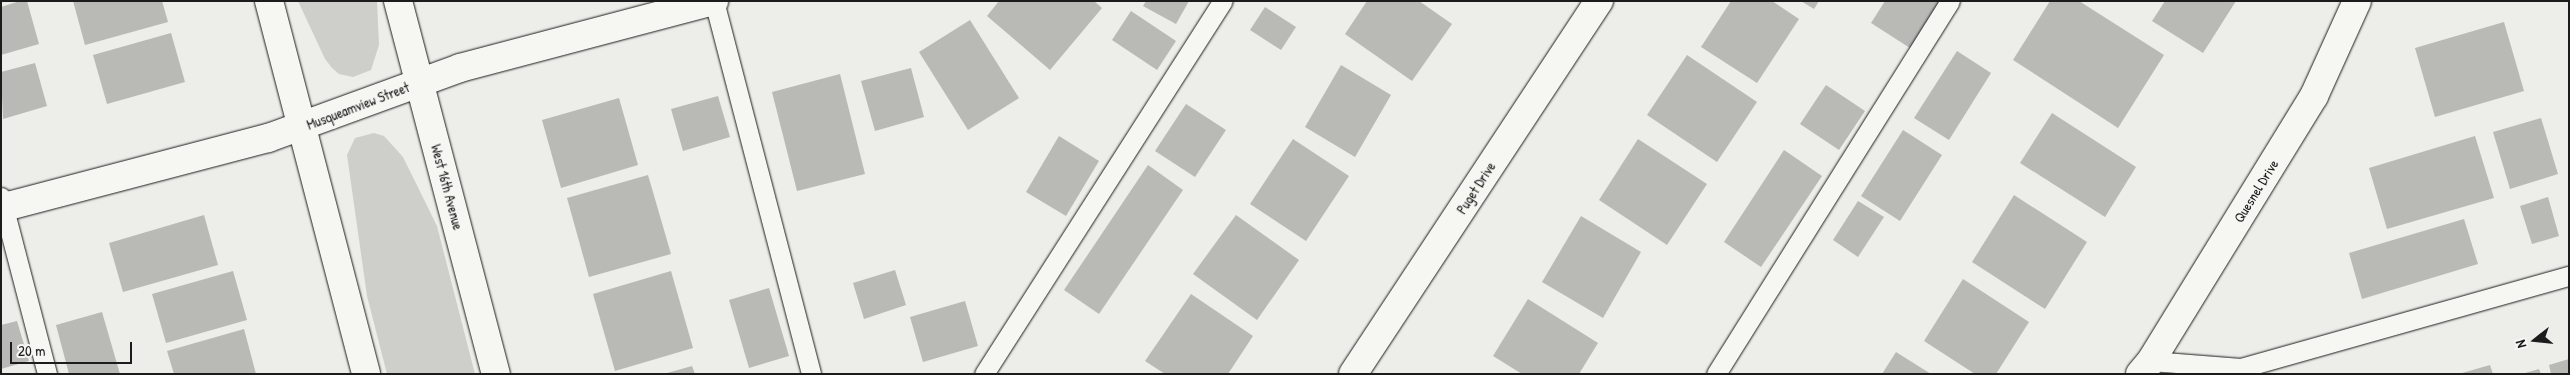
<!DOCTYPE html>
<html>
<head>
<meta charset="utf-8">
<style>
  body { margin:0 }
  #map { position:relative; width:2570px; height:375px; overflow:hidden; background:#edede9; font-family:"Patrick Hand",sans-serif }
  div>[style] { position:absolute }
  .green>* { inset:0; background:#cececb }
  .building>* { inset:0; background:#b9b9b6 }
  .roads { filter:drop-shadow(0 0 1px #1c1c1c) drop-shadow(0 0 1px #1c1c1c) }
  .lane>* { height:19px; margin:-9.5px; padding:0 9.5px; transform-origin:9.5px; border-radius:9.5px; background:#f6f6f2 }
  .street>* { height:28px; margin:-14px; padding:0 14px; transform-origin:14px; border-radius:14px; background:#f6f6f2 }
  .secondary>* { height:28px; margin:-14px; padding:0 14px; transform-origin:14px; border-radius:14px; background:#f6f6f2 }
  span { translate:-50% -50%; white-space:nowrap; text-align:center; line-height:1.15; -webkit-text-stroke:5px #f6f6f2; paint-order:stroke }
  .street-label { font-size:14px; color:#1c1c1c }
  .frame { position:absolute; inset:0; border:2px solid #1c1c1c; pointer-events:none }
  .north { position:absolute; left:2510px; top:315px; width:50px; height:50px; -webkit-text-stroke:4px #f6f6f2; paint-order:stroke; rotate:254deg; font-size:14px; font-weight:700; line-height:20px; text-align:center; color:#1c1c1c }
  .north::after { content:''; display:block; margin:auto; width:18px; height:22px; background:#1c1c1c; clip-path:polygon(50% 0,100% 100%,50% 72%,0 100%) }
  .scale { position:absolute; left:10px; top:342px; width:122px; height:22px; box-sizing:border-box; border:2px solid #1c1c1c; border-top:0; padding-left:6px; font-size:15px; line-height:18px; white-space:nowrap; color:#1c1c1c; -webkit-text-stroke:4px #f6f6f2; paint-order:stroke }
</style>
</head>
<body>
<div id="map">
  <div class="green">
    <i style="clip-path:polygon(298px 1px,377px 1px,379px 45px,371px 70px,353px 77px,339px 74px,332px 68px,325px 59px)"></i>
    <i style="clip-path:polygon(374px 133px,384px 136px,403px 157px,437px 226px,475px 374px,387px 374px,367px 296px,347px 155px,355px 138px)"></i>
  </div>
  <div class="building">
    <i style="clip-path:polygon(20px 1px,27px 1px,39px 44px,1px 55px,1px 7px)"></i>
    <i style="clip-path:polygon(73px 1px,162px 1px,168px 22px,85px 45px)"></i>
    <i style="clip-path:polygon(999px 1px,1094px 1px,1102px 8px,1050px 70px,987px 16px)"></i>
    <i style="clip-path:polygon(1146px 1px,1189px 1px,1176px 24px,1143px 6px)"></i>
    <i style="clip-path:polygon(1367px 1px,1419px 1px,1452px 24px,1412px 81px,1345px 34px)"></i>
    <i style="clip-path:polygon(1731px 1px,1772px 1px,1799px 19px,1757px 83px,1701px 47px)"></i>
    <i style="clip-path:polygon(1801px 1px,1819px 1px,1814px 9px)"></i>
    <i style="clip-path:polygon(1885px 1px,1941px 1px,1910px 48px,1871px 23px)"></i>
    <i style="clip-path:polygon(2050px 1px,2079px 1px,2164px 55px,2118px 128px,2013px 60px)"></i>
    <i style="clip-path:polygon(2165px 1px,2236px 1px,2203px 53px,2152px 21px)"></i>
    <i style="clip-path:polygon(1265px 7px,1296px 27px,1281px 50px,1250px 30px)"></i>
    <i style="clip-path:polygon(1131px 11px,1176px 41px,1157px 70px,1112px 40px)"></i>
    <i style="clip-path:polygon(970px 20px,1019px 98px,968px 130px,919px 52px)"></i>
    <i style="clip-path:polygon(2504px 22px,2524px 91px,2435px 117px,2415px 48px)"></i>
    <i style="clip-path:polygon(171px 33px,185px 82px,107px 104px,93px 55px)"></i>
    <i style="clip-path:polygon(1957px 51px,1991px 73px,1949px 140px,1914px 118px)"></i>
    <i style="clip-path:polygon(1687px 55px,1757px 102px,1717px 162px,1647px 115px)"></i>
    <i style="clip-path:polygon(35px 63px,47px 106px,3px 119px,1px 72px)"></i>
    <i style="clip-path:polygon(1341px 65px,1391px 95px,1355px 157px,1305px 127px)"></i>
    <i style="clip-path:polygon(911px 68px,924px 117px,875px 131px,861px 81px)"></i>
    <i style="clip-path:polygon(840px 74px,865px 174px,797px 191px,772px 92px)"></i>
    <i style="clip-path:polygon(1826px 85px,1865px 111px,1839px 150px,1800px 124px)"></i>
    <i style="clip-path:polygon(718px 96px,730px 137px,683px 151px,671px 109px)"></i>
    <i style="clip-path:polygon(619px 98px,638px 165px,561px 188px,542px 120px)"></i>
    <i style="clip-path:polygon(1186px 104px,1226px 130px,1195px 177px,1155px 151px)"></i>
    <i style="clip-path:polygon(2052px 113px,2136px 167px,2105px 217px,2020px 163px)"></i>
    <i style="clip-path:polygon(2541px 118px,2558px 174px,2510px 189px,2493px 132px)"></i>
    <i style="clip-path:polygon(1903px 130px,1942px 155px,1900px 221px,1861px 196px)"></i>
    <i style="clip-path:polygon(1059px 136px,1099px 161px,1066px 216px,1026px 192px)"></i>
    <i style="clip-path:polygon(2475px 136px,2494px 198px,2387px 229px,2369px 168px)"></i>
    <i style="clip-path:polygon(1293px 139px,1349px 176px,1306px 241px,1250px 204px)"></i>
    <i style="clip-path:polygon(1638px 139px,1707px 184px,1667px 245px,1599px 200px)"></i>
    <i style="clip-path:polygon(1784px 150px,1822px 176px,1761px 267px,1724px 242px)"></i>
    <i style="clip-path:polygon(1148px 165px,1183px 190px,1099px 314px,1064px 290px)"></i>
    <i style="clip-path:polygon(648px 175px,671px 254px,589px 277px,567px 198px)"></i>
    <i style="clip-path:polygon(2014px 195px,2087px 242px,2045px 309px,1972px 262px)"></i>
    <i style="clip-path:polygon(2548px 197px,2559px 236px,2532px 244px,2520px 206px)"></i>
    <i style="clip-path:polygon(1858px 201px,1884px 217px,1858px 257px,1833px 240px)"></i>
    <i style="clip-path:polygon(204px 215px,218px 265px,123px 292px,109px 243px)"></i>
    <i style="clip-path:polygon(1236px 215px,1299px 260px,1257px 320px,1193px 274px)"></i>
    <i style="clip-path:polygon(1581px 216px,1641px 252px,1603px 318px,1542px 282px)"></i>
    <i style="clip-path:polygon(2464px 219px,2478px 264px,2362px 299px,2349px 253px)"></i>
    <i style="clip-path:polygon(895px 270px,906px 305px,864px 319px,853px 283px)"></i>
    <i style="clip-path:polygon(233px 271px,247px 320px,166px 343px,152px 294px)"></i>
    <i style="clip-path:polygon(671px 271px,693px 348px,615px 371px,593px 294px)"></i>
    <i style="clip-path:polygon(1963px 279px,2029px 322px,1996px 374px,1975px 374px,1924px 341px)"></i>
    <i style="clip-path:polygon(769px 288px,789px 356px,749px 368px,729px 300px)"></i>
    <i style="clip-path:polygon(1191px 294px,1253px 336px,1228px 374px,1165px 374px,1145px 361px)"></i>
    <i style="clip-path:polygon(1528px 299px,1598px 343px,1579px 374px,1522px 374px,1493px 356px)"></i>
    <i style="clip-path:polygon(965px 301px,978px 346px,923px 362px,910px 317px)"></i>
    <i style="clip-path:polygon(102px 312px,120px 374px,69px 374px,56px 325px)"></i>
    <i style="clip-path:polygon(17px 321px,29px 361px,1px 369px,1px 325px)"></i>
    <i style="clip-path:polygon(244px 329px,256px 374px,174px 374px,167px 351px)"></i>
    <i style="clip-path:polygon(1896px 352px,1931px 374px,1882px 374px)"></i>
    <i style="clip-path:polygon(2569px 359px,2569px 374px,2551px 374px,2549px 365px)"></i>
    <i style="clip-path:polygon(2490px 365px,2493px 374px,2462px 374px,2462px 373px)"></i>
    <i style="clip-path:polygon(692px 366px,695px 374px,667px 374px,667px 373px)"></i>
    <i style="clip-path:polygon(2539px 369px,2541px 374px,2525px 374px,2525px 373px)"></i>
  </div>
  <div class="roads">
    <div class="lane">
      <i style="left:714px;top:1px;width:385px;rotate:75.4deg"></i>
      <i style="left:1px;top:197px;width:183px;rotate:75.4deg"></i>
      <i style="left:2151px;top:361px;width:90px;rotate:4.4deg"></i>
      <i style="left:2241px;top:368px;width:341px;rotate:-15.7deg"></i>
      <i style="left:984px;top:374px;width:443px;rotate:-57.4deg"></i>
      <i style="left:1716px;top:374px;width:440px;rotate:-57.9deg"></i>
    </div>
    <div class="street">
      <i style="left:1px;top:208px;width:276px;rotate:-14.7deg"></i>
      <i style="left:268px;top:138px;width:204px;rotate:-20deg"></i>
      <i style="left:460px;top:68px;width:263px;rotate:-14.8deg"></i>
      <i style="left:1353px;top:374px;width:447px;rotate:-56.6deg"></i>
    </div>
    <div class="secondary">
      <i style="left:269px;top:1px;width:385px;rotate:75.4deg"></i>
      <i style="left:398px;top:1px;width:386px;rotate:75.3deg"></i>
      <i style="left:2140px;top:374px;width:17px;rotate:-50deg"></i>
      <i style="left:2151px;top:361px;width:311px;rotate:-58.4deg"></i>
      <i style="left:2314px;top:96px;width:104px;rotate:-65.6deg"></i>
    </div>
  </div>
  <div class="street-label">
    <span style="left:358px;top:106px;rotate:-21deg">Musqueamview Street</span>
    <span style="left:447px;top:187px;rotate:75deg">West 16th Avenue</span>
    <span style="left:1476px;top:188px;rotate:-57deg">Puget Drive</span>
    <span style="left:2256px;top:191px;rotate:-58deg">Quesnel Drive</span>
  </div>
  <div class="frame"></div>
  <div class="north">N</div>
  <div class="scale">20 m</div>
</div>
</body>
</html>
